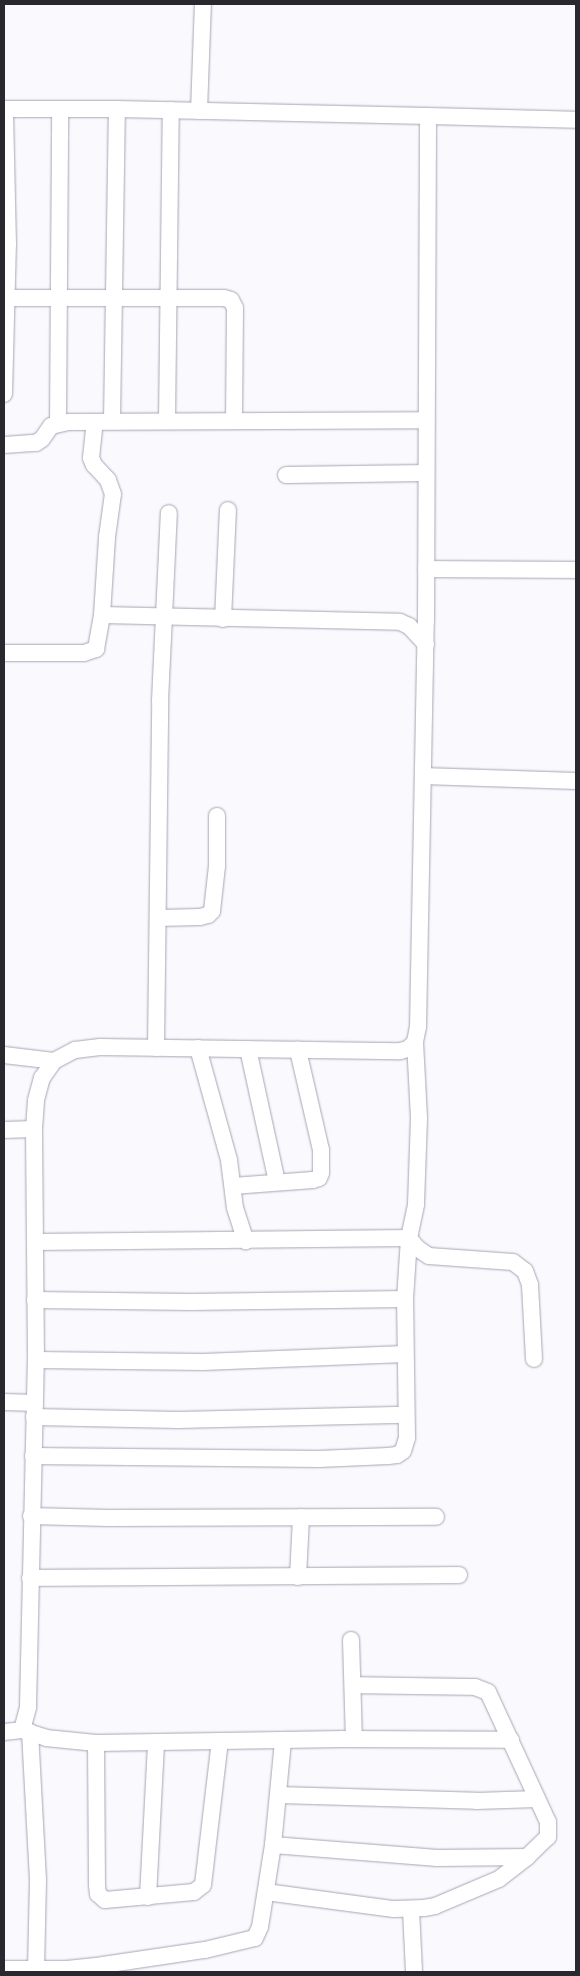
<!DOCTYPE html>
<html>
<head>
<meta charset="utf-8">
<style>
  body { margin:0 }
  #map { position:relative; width:580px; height:1976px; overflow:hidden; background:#fafafe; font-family:"Source Sans 3",sans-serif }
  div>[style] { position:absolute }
  .roads { filter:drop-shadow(0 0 1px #a7a4b5) drop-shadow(0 0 1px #a7a4b5) }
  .minor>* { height:16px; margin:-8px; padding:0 8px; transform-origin:8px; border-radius:8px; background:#fff }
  span { translate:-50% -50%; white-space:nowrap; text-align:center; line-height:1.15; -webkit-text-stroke:4.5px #fafafe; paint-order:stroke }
  .frame { position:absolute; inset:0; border:5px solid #29282e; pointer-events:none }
</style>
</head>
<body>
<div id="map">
  <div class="roads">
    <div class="minor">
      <i style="left:4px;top:109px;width:113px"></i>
      <i style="left:117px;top:109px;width:311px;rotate:1.3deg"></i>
      <i style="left:199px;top:111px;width:107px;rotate:-87.9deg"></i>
      <i style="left:6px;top:298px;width:218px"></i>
      <i style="left:224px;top:298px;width:7px;rotate:16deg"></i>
      <i style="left:231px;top:300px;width:9px;rotate:63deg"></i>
      <i style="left:235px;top:308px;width:112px;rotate:90.5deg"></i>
      <i style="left:4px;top:394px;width:149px;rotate:-88.5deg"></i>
      <i style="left:8px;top:245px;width:136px;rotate:-91.3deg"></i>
      <i style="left:167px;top:420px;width:310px;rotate:-89.3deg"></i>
      <i style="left:112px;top:421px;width:312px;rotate:-89.1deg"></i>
      <i style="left:58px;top:423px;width:314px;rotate:-89.6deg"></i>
      <i style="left:4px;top:445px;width:32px;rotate:-4deg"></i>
      <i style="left:36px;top:443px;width:7px;rotate:-34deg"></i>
      <i style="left:42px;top:439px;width:16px;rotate:-55deg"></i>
      <i style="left:51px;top:426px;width:18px;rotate:-13deg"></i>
      <i style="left:69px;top:422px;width:357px;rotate:-0.3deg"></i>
      <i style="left:286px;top:475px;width:140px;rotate:-0.8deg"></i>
      <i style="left:426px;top:569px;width:150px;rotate:0.4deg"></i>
      <i style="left:102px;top:615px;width:298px;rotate:1.3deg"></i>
      <i style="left:400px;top:622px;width:10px;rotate:24deg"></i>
      <i style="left:409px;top:626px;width:25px;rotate:47deg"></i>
      <i style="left:223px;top:619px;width:109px;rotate:-87.4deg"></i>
      <i style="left:4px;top:653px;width:80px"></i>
      <i style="left:84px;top:653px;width:13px;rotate:-18deg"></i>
      <i style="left:96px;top:649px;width:35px;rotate:-80deg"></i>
      <i style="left:102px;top:615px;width:78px;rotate:-86.3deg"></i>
      <i style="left:107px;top:537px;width:43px;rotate:-82.1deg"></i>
      <i style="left:113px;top:494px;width:15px;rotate:-110deg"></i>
      <i style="left:108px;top:480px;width:21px;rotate:-133deg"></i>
      <i style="left:94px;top:465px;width:8px;rotate:-113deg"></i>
      <i style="left:91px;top:458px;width:36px;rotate:-84deg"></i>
      <i style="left:423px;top:776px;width:153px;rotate:1.9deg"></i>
      <i style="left:159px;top:918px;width:41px;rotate:-1.4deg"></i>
      <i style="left:200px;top:917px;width:8px;rotate:-14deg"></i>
      <i style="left:208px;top:915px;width:6px;rotate:-45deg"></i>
      <i style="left:212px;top:911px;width:45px;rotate:-83.7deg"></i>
      <i style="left:217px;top:866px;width:50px;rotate:-90deg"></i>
      <i style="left:156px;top:1048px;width:347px;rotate:-89.3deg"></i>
      <i style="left:160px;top:701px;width:188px;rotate:-87.3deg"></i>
      <i style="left:198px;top:1048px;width:116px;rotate:74.5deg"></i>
      <i style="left:229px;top:1160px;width:48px;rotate:82.9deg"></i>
      <i style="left:235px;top:1208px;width:35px;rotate:72deg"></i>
      <i style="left:248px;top:1049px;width:136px;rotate:77.7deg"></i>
      <i style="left:4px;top:1055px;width:50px;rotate:6.8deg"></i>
      <i style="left:4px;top:1130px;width:30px;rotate:-2deg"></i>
      <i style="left:233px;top:1186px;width:80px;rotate:-4.3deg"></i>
      <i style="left:313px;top:1180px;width:6px;rotate:-18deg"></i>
      <i style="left:319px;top:1178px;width:5px;rotate:-68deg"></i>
      <i style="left:321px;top:1173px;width:23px;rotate:-90deg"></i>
      <i style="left:321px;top:1150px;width:103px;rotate:-103deg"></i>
      <i style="left:35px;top:1242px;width:374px;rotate:-0.6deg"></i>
      <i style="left:409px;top:1238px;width:13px;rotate:51deg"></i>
      <i style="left:417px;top:1248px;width:14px;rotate:34deg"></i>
      <i style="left:429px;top:1256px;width:84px;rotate:4.1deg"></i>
      <i style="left:513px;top:1262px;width:15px;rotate:37deg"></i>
      <i style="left:525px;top:1271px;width:15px;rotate:70deg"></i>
      <i style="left:530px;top:1285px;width:74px;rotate:86.9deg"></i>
      <i style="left:35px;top:1300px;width:156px;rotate:0.7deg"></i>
      <i style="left:191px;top:1302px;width:214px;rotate:-0.8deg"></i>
      <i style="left:36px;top:1360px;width:167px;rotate:0.7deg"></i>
      <i style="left:203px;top:1362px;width:202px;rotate:-2.3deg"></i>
      <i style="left:4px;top:1402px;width:31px;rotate:2deg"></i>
      <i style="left:34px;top:1417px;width:144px;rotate:1.2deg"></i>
      <i style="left:178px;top:1420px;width:228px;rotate:-1.3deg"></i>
      <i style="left:33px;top:1456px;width:286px;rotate:0.6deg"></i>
      <i style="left:319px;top:1459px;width:69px;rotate:-2.5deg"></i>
      <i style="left:388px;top:1456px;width:9px;rotate:-6deg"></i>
      <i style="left:397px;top:1455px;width:7px;rotate:-34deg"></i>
      <i style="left:403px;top:1451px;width:14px;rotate:-73deg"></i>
      <i style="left:407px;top:1438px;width:139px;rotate:-90.8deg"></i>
      <i style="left:405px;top:1299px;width:61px;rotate:-86.2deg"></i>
      <i style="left:409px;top:1238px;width:35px;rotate:-78deg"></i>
      <i style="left:416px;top:1204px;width:86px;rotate:-88deg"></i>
      <i style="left:419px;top:1118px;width:76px;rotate:-93deg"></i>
      <i style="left:31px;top:1516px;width:77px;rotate:1.5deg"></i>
      <i style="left:108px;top:1518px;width:328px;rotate:-0.2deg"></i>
      <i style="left:298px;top:1577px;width:60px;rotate:-87.1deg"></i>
      <i style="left:30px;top:1578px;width:429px;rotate:-0.4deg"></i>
      <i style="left:351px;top:1640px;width:99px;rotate:88.3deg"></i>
      <i style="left:22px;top:1730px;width:25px;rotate:18deg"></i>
      <i style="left:46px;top:1738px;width:50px;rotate:5.7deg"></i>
      <i style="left:96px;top:1743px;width:247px;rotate:-0.9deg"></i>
      <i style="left:343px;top:1739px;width:168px;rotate:0.3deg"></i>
      <i style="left:4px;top:1732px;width:18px;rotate:-6deg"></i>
      <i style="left:22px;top:1730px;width:24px;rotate:-75deg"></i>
      <i style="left:28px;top:1707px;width:347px;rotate:-88.7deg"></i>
      <i style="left:36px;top:1360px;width:231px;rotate:-90.5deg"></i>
      <i style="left:34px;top:1129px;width:29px;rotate:-86deg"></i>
      <i style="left:36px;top:1100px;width:23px;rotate:-75deg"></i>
      <i style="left:42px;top:1078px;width:21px;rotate:-55deg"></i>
      <i style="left:54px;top:1061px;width:24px;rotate:-28deg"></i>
      <i style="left:75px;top:1050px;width:25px;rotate:-7deg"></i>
      <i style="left:100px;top:1047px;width:300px;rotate:0.8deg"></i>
      <i style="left:400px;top:1051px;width:8px;rotate:-14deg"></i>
      <i style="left:408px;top:1049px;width:10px;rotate:-45deg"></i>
      <i style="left:415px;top:1042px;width:15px;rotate:-79deg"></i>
      <i style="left:418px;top:1027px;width:405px;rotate:-88.9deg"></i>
      <i style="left:426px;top:622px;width:506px;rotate:-89.77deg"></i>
      <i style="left:428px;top:116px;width:148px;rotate:1.5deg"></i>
      <i style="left:30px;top:1732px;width:149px;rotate:86.9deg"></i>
      <i style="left:38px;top:1881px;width:88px;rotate:91.3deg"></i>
      <i style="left:96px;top:1743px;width:142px;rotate:89.6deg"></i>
      <i style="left:97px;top:1885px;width:9px;rotate:84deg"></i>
      <i style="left:98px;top:1894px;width:9px;rotate:41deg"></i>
      <i style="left:105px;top:1900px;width:89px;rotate:-5.1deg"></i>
      <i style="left:194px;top:1892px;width:11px;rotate:-38deg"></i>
      <i style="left:203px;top:1885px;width:145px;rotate:-83.3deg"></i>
      <i style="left:279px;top:1795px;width:197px;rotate:1.7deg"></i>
      <i style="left:476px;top:1801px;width:61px;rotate:-1.9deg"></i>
      <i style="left:273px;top:1845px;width:165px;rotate:4.5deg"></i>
      <i style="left:437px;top:1858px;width:90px;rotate:-0.6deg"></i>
      <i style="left:266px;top:1892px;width:129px;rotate:7.6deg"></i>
      <i style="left:394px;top:1909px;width:30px;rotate:-2deg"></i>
      <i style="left:424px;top:1908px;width:11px;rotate:-10deg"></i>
      <i style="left:435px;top:1906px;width:69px;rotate:-22.9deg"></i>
      <i style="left:499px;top:1879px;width:36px;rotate:-38deg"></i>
      <i style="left:527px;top:1857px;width:29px;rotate:-44deg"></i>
      <i style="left:548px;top:1837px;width:15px;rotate:-90deg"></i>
      <i style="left:548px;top:1822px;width:143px;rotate:-114.8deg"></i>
      <i style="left:488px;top:1692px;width:14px;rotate:-159deg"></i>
      <i style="left:475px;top:1687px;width:122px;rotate:-179.1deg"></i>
      <i style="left:148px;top:1897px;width:155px;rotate:-87deg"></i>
      <i style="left:411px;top:1910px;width:62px;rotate:87.2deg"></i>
      <i style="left:4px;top:1969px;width:63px"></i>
      <i style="left:67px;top:1969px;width:36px;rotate:-6deg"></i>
      <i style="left:103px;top:1965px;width:103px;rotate:-8.4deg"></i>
      <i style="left:205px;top:1950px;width:51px;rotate:-13.5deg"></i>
      <i style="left:255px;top:1938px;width:12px;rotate:-66deg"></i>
      <i style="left:260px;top:1927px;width:83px;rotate:-81deg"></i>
      <i style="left:273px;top:1845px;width:104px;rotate:-84.5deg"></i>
    </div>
  </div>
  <div class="frame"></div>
</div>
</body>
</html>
